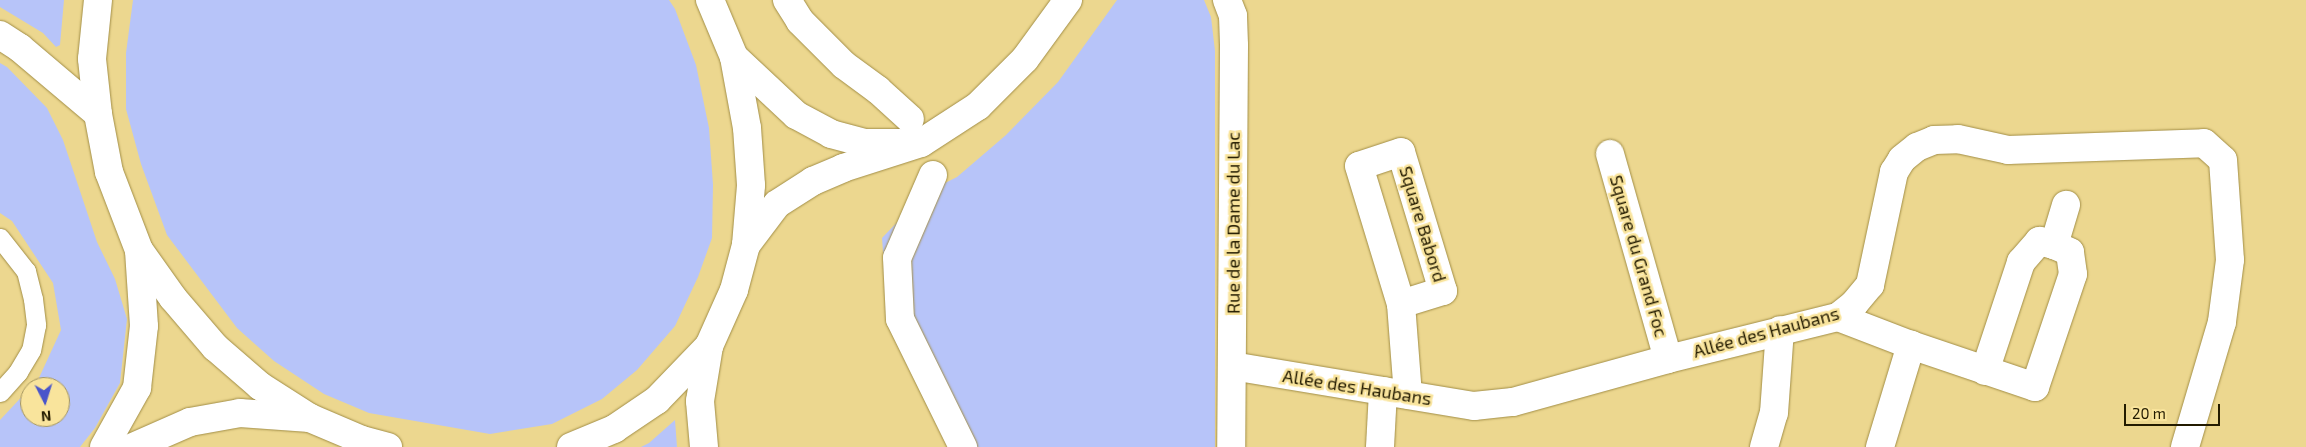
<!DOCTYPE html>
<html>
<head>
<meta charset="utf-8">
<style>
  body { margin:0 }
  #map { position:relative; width:2306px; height:447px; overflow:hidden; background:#ecd78f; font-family:"Exo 2",sans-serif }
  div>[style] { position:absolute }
  .green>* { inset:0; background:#b7c4f9 }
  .roads { filter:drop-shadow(0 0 1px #a28e47) drop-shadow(0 0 1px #a28e47) }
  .lane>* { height:19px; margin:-9.5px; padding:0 9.5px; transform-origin:9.5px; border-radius:9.5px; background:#fff }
  .street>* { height:28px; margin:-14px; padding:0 14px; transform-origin:14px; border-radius:14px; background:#fff }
  .secondary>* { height:28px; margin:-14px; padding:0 14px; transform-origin:14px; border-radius:14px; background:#fff }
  span { translate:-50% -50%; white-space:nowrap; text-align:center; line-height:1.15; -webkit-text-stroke:5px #f9e49c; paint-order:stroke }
  .street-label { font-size:18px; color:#231b00 }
  .north { position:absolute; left:20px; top:377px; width:50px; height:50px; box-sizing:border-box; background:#f9e49c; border:1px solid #a3945e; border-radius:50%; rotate:175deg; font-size:14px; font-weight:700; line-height:20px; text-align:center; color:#231b00 }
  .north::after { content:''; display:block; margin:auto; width:18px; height:22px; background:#4955ca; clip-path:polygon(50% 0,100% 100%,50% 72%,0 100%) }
  .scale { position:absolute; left:2124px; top:404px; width:96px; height:22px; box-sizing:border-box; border:2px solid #231b00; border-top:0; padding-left:6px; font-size:15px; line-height:18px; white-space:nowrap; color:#231b00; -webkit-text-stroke:4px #f9e49c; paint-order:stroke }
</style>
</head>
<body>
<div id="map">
  <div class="green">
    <i style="clip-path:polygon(0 0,64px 0,60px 45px,56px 47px,43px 33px,0 7px)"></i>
    <i style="clip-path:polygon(133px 0,669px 0,675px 9px,696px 65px,709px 128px,713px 185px,712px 238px,698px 277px,675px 326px,637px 370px,602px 399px,552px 424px,490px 434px,369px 413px,324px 394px,274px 361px,237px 328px,167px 235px,141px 164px,126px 109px,126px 53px)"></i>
    <i style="clip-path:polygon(1117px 0,1204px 0,1211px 17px,1215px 51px,1215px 447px,949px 447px,888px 322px,882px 238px,925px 193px,957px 177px,1006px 135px,1058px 82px)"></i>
    <i style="clip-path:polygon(0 63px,7px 67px,47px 108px,63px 140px,97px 242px,115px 279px,127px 319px,120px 383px,95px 428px,80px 447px,0 447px,0 420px,30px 388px,30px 417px,60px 417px,60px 387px,31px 387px,38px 380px,61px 330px,53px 283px,12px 221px,0 213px)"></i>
    <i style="clip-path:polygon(675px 420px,677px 447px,641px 447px,649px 443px)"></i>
  </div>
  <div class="roads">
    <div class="lane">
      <i style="left:0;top:238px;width:42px;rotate:51.8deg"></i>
      <i style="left:26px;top:271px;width:29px;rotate:76deg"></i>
      <i style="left:33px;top:299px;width:26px;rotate:83deg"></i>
      <i style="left:36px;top:325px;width:25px;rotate:101deg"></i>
      <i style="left:31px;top:350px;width:26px;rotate:121deg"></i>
      <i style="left:18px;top:372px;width:27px;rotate:132deg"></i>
    </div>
    <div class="street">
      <i style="left:787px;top:0;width:25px;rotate:58deg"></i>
      <i style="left:800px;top:21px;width:62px;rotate:45deg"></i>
      <i style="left:844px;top:65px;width:42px;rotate:36.3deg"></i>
      <i style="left:878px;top:90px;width:43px;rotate:42.2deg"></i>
      <i style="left:1227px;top:0;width:17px;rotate:69deg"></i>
      <i style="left:1233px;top:16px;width:30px;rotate:88deg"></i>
      <i style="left:1234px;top:46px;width:401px;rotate:90.4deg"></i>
      <i style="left:1610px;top:154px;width:213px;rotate:74.2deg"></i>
      <i style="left:933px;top:175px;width:90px;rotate:113.4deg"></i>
      <i style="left:897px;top:258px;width:61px;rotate:87.2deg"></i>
      <i style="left:900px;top:319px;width:143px;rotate:63.8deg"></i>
      <i style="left:1401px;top:304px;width:44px;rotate:-17.2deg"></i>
      <i style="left:1443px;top:291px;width:145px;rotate:-106.8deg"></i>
      <i style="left:1401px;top:152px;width:44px;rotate:161.6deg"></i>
      <i style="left:1359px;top:166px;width:144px;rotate:73.1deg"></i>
      <i style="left:1401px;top:304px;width:91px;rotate:85.6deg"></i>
      <i style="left:1838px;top:317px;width:78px;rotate:21deg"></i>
      <i style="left:1911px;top:345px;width:131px;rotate:18.7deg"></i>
      <i style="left:2035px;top:387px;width:119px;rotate:-71.4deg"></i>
      <i style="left:2073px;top:274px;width:22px;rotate:-98deg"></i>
      <i style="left:2070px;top:252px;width:17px;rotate:-156deg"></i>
      <i style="left:2054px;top:245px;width:42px;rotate:-73.3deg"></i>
      <i style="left:1232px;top:366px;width:245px;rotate:9.4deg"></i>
      <i style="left:1474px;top:406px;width:39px;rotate:-6deg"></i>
      <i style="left:1513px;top:402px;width:161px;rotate:-15.5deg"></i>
      <i style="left:1668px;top:359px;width:175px;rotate:-13.9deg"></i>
      <i style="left:1838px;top:317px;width:21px;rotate:-39deg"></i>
      <i style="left:1854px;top:304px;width:25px;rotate:-50deg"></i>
      <i style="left:1870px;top:285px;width:116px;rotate:-78deg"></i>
      <i style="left:1894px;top:172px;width:15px;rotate:-58deg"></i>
      <i style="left:1902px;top:159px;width:19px;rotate:-39deg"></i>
      <i style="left:1917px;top:147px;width:18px;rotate:-22deg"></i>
      <i style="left:1934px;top:140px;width:24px;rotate:-2deg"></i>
      <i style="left:1958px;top:139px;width:51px;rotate:12.4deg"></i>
      <i style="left:2008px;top:150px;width:196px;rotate:-2deg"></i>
      <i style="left:2204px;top:143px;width:25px;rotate:42deg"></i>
      <i style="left:2223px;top:160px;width:100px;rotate:86deg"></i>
      <i style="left:2230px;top:260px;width:63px;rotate:97.4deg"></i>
      <i style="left:2222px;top:322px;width:130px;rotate:106.5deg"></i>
      <i style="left:1985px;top:371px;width:115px;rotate:-71.7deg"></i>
      <i style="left:2021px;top:262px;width:28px;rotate:-49deg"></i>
      <i style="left:2039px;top:241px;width:16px;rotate:15deg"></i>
      <i style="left:104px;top:447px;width:68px;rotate:-60.8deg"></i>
      <i style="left:137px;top:388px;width:62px;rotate:-83.6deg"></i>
      <i style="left:144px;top:326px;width:76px;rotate:-93.8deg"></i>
      <i style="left:133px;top:447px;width:62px;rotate:-23.7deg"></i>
      <i style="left:190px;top:422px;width:51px;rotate:-10.2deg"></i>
      <i style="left:240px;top:413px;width:70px;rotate:4.1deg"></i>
      <i style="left:1380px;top:447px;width:56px;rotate:-86.9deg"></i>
      <i style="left:1764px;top:447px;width:35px;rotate:-74deg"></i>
      <i style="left:1774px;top:413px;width:83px;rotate:-85.9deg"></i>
      <i style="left:1880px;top:447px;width:107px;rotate:-73.1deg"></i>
    </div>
    <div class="secondary">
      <i style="left:98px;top:0;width:59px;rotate:95.8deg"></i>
      <i style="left:92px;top:59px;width:55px;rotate:83.8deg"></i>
      <i style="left:98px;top:114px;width:59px;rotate:79.3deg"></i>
      <i style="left:109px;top:172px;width:84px;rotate:69deg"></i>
      <i style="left:139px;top:250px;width:59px;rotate:54.7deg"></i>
      <i style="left:173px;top:298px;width:65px;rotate:49.4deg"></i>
      <i style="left:215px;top:347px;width:60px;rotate:40.9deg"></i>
      <i style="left:260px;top:386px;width:59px;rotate:32.6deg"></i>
      <i style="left:310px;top:418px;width:56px;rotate:22.9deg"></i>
      <i style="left:362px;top:440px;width:27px;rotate:15deg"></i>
      <i style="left:0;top:35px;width:24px;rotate:33deg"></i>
      <i style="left:20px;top:48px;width:102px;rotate:40.2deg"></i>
      <i style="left:734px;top:57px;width:85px;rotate:43.1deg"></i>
      <i style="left:796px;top:115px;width:40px;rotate:28deg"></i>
      <i style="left:831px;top:134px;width:34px;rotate:15deg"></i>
      <i style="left:864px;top:143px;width:36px"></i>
      <i style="left:746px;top:245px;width:51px;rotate:-52.9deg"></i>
      <i style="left:777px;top:204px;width:43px;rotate:-32.6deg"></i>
      <i style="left:813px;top:181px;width:33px;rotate:-23deg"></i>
      <i style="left:843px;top:168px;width:82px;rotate:-17.8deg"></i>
      <i style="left:921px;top:143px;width:68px;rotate:-33deg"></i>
      <i style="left:978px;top:106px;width:66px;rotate:-45deg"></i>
      <i style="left:1025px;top:59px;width:73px;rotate:-53.9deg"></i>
      <i style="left:571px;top:447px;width:47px;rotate:-22.7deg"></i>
      <i style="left:614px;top:429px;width:52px;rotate:-34deg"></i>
      <i style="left:657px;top:400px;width:75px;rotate:-46.1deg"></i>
      <i style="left:709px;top:346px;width:61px;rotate:-65.9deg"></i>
      <i style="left:734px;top:290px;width:47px;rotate:-75.1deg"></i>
      <i style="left:746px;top:245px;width:60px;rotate:-85.2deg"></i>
      <i style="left:751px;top:185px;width:57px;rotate:-94deg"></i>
      <i style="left:747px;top:128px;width:72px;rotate:-100.4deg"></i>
      <i style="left:734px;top:57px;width:62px;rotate:-112.8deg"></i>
      <i style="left:704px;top:447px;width:46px;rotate:-95deg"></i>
      <i style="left:700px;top:401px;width:56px;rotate:-80.7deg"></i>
    </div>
  </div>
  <div class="street-label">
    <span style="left:1233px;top:223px;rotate:-90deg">Rue de la Dame du Lac</span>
    <span style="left:1423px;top:224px;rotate:73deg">Square Babord</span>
    <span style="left:1639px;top:256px;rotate:74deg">Square du Grand Foc</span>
    <span style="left:1766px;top:332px;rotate:-15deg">Allée des Haubans</span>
    <span style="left:1357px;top:387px;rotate:9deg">Allée des Haubans</span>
  </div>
  <div class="north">N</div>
  <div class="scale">20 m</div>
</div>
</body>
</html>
